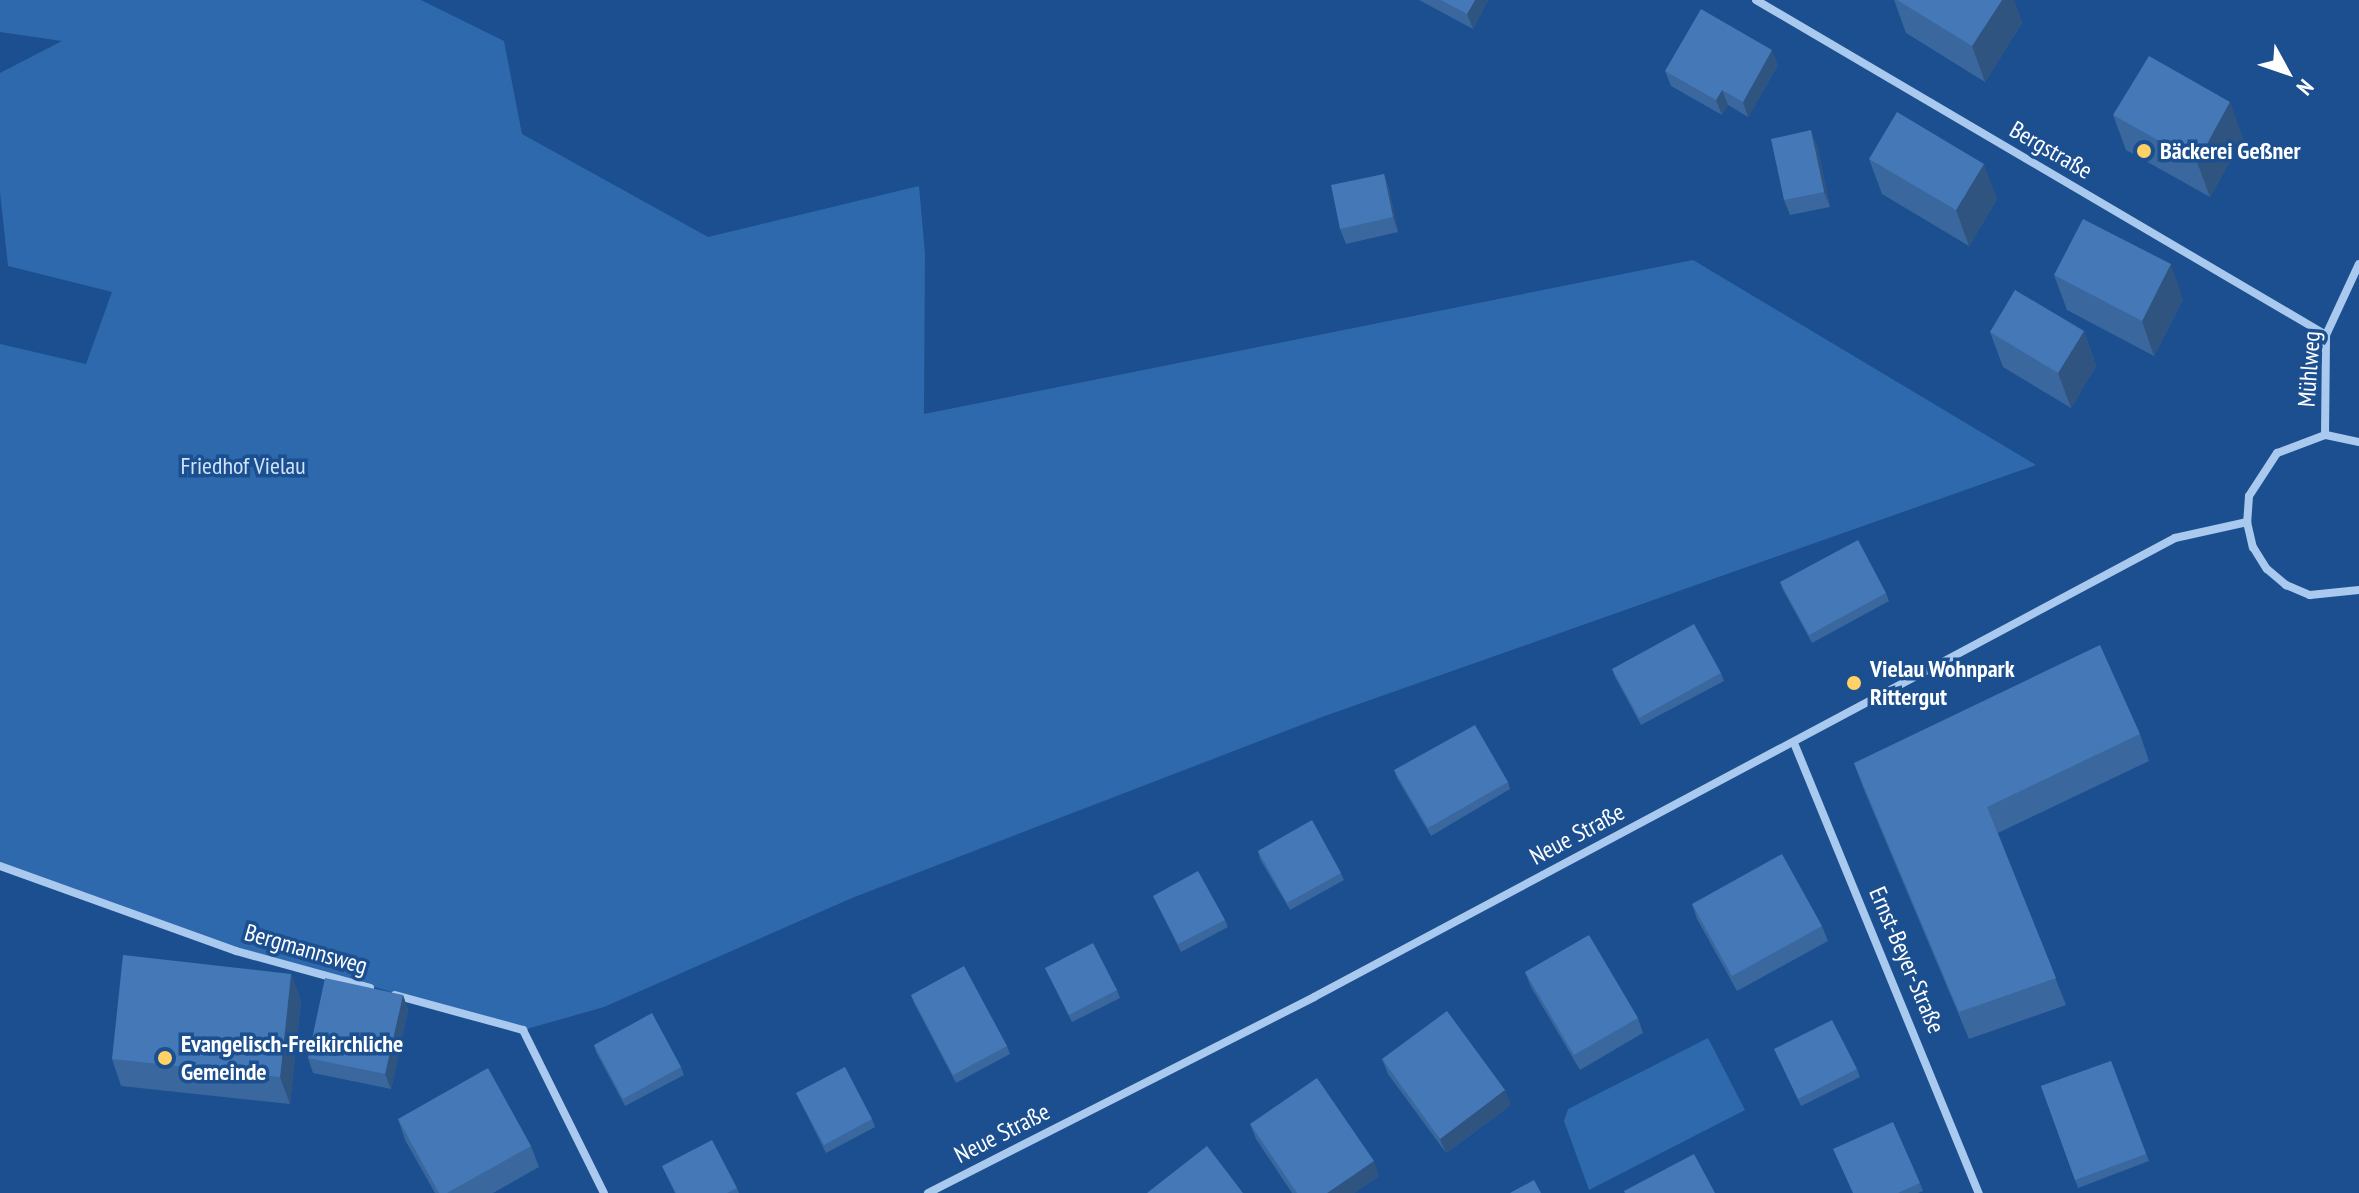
<!DOCTYPE html>
<html>
<head>
<meta charset="utf-8">
<style>
  body { margin:0 }
  #map { position:relative; width:2359px; height:1193px; overflow:hidden; background:#1b4f8f; font-family:"PT Sans Narrow",sans-serif }
  div>[style] { position:absolute }
  .green>* { inset:0; background:#2e69ad }
  .minor>* { height:8px; margin:-4px; padding:0 4px; transform-origin:4px; border-radius:4px; background:#a9c9ee }
  .wall>* { inset:0; background:#3a679d }
  .shaded-wall>* { inset:0; background:#305480 }
  .building>* { inset:0; background:#4478b7 }
  .dots>* { width:22px; height:22px; translate:-50% -50%; box-sizing:border-box; border:4px solid #1b4f8f; border-radius:50% }
  span { translate:-50% -50%; white-space:nowrap; text-align:center; line-height:1.15; -webkit-text-stroke:7px #1b4f8f; paint-order:stroke }
  .street-label { font-size:24px; color:#fff }
  .poi-label { font-size:24px; color:#fff; font-weight:700 }
  .left { translate:0 -50%; text-align:left }
  .park-label { font-size:24px; color:#cfe3fa }
  .north { position:absolute; left:2247px; top:32px; width:80px; height:80px; -webkit-text-stroke:6px #1b4f8f; paint-order:stroke; rotate:130deg; font-size:22px; font-weight:700; line-height:32px; text-align:center; color:#fff }
  .north::after { content:''; display:block; margin:auto; width:28px; height:36px; background:#fff; clip-path:polygon(50% 0,100% 100%,50% 72%,0 100%) }
</style>
</head>
<body>
<div id="map">
  <div class="green">
    <i style="clip-path:polygon(0 0,421px 0,504px 41px,522px 134px,708px 237px,919px 186px,925px 253px,924px 414px,1693px 260px,2036px 465px,1322px 717px,852px 898px,604px 1007px,523px 1030px,170px 928px,0 866px,0 344px,86px 364px,112px 292px,8px 266px,0 192px,0 73px,62px 41px,0 32px)"></i>
    <i style="clip-path:polygon(1708px 1038px,1745px 1110px,1589px 1190px,1564px 1121px,1568px 1109px)"></i>
  </div>
  <div class="minor">
    <i style="left:1756px;top:0;width:661px;rotate:30.44deg"></i>
    <i style="left:2325px;top:435px;width:100px;rotate:-89.4deg"></i>
    <i style="left:2326px;top:335px;width:78px;rotate:-65.1deg"></i>
    <i style="left:2359px;top:442px;width:35px;rotate:-168deg"></i>
    <i style="left:2325px;top:435px;width:51px;rotate:159.4deg"></i>
    <i style="left:2277px;top:453px;width:51px;rotate:123.1deg"></i>
    <i style="left:2249px;top:496px;width:26px;rotate:94deg"></i>
    <i style="left:2247px;top:522px;width:26px;rotate:77deg"></i>
    <i style="left:2253px;top:547px;width:26px;rotate:58deg"></i>
    <i style="left:2267px;top:569px;width:25px;rotate:40deg"></i>
    <i style="left:2286px;top:585px;width:26px;rotate:23deg"></i>
    <i style="left:2310px;top:595px;width:49px;rotate:-5.8deg"></i>
    <i style="left:1794px;top:743px;width:487px;rotate:67.7deg"></i>
    <i style="left:0;top:866px;width:251px;rotate:19.8deg"></i>
    <i style="left:236px;top:951px;width:139px;rotate:15.4deg"></i>
    <i style="left:395px;top:995px;width:133px;rotate:15.3deg"></i>
    <i style="left:523px;top:1030px;width:182px;rotate:63.6deg"></i>
    <i style="left:928px;top:1193px;width:433px;rotate:-26.9deg"></i>
    <i style="left:1314px;top:997px;width:976px;rotate:-28.06deg"></i>
    <i style="left:2175px;top:538px;width:74px;rotate:-12.5deg"></i>
  </div>
  <div class="wall">
    <i style="clip-path:polygon(1419px 0,1488px 0,1473px 29px)"></i>
    <i style="clip-path:polygon(1894px 0,2014px 0,2022px 23px,1985px 82px,1906px 33px)"></i>
    <i style="clip-path:polygon(1778px 65px,1748px 117px,1728px 105px,1722px 115px,1671px 86px,1665px 71px)"></i>
    <i style="clip-path:polygon(2113px 115px,2243px 138px,2210px 197px,2126px 150px)"></i>
    <i style="clip-path:polygon(1817px 145px,1830px 207px,1790px 215px,1784px 200px)"></i>
    <i style="clip-path:polygon(1869px 159px,1997px 199px,1969px 246px,1882px 194px)"></i>
    <i style="clip-path:polygon(1384px 174px,1389px 189px,1398px 232px,1346px 244px,1340px 229px)"></i>
    <i style="clip-path:polygon(2054px 275px,2183px 299px,2154px 356px,2067px 310px)"></i>
    <i style="clip-path:polygon(2084px 331px,2096px 366px,2071px 408px,2003px 367px,1990px 332px)"></i>
    <i style="clip-path:polygon(1780px 582px,1886px 593px,1889px 601px,1812px 643px,1783px 590px)"></i>
    <i style="clip-path:polygon(1612px 669px,1721px 673px,1724px 681px,1641px 725px,1615px 677px)"></i>
    <i style="clip-path:polygon(2140px 734px,2149px 761px,1998px 833px,2066px 1005px,1969px 1039px,1864px 790px,1854px 763px)"></i>
    <i style="clip-path:polygon(1394px 770px,1508px 782px,1510px 789px,1431px 836px,1397px 778px)"></i>
    <i style="clip-path:polygon(1258px 851px,1341px 873px,1344px 880px,1290px 910px,1260px 859px)"></i>
    <i style="clip-path:polygon(1153px 896px,1225px 920px,1228px 927px,1181px 952px)"></i>
    <i style="clip-path:polygon(1692px 904px,1822px 926px,1828px 941px,1737px 991px,1697px 919px)"></i>
    <i style="clip-path:polygon(1045px 968px,1117px 990px,1120px 998px,1072px 1022px)"></i>
    <i style="clip-path:polygon(1525px 972px,1638px 1018px,1643px 1033px,1580px 1070px,1531px 987px)"></i>
    <i style="clip-path:polygon(291px 974px,301px 1001px,290px 1104px,121px 1086px,112px 1059px)"></i>
    <i style="clip-path:polygon(403px 995px,408px 1010px,391px 1089px,313px 1073px,308px 1058px)"></i>
    <i style="clip-path:polygon(911px 995px,1007px 1046px,1010px 1054px,956px 1083px,914px 1003px)"></i>
    <i style="clip-path:polygon(594px 1045px,681px 1067px,684px 1075px,625px 1106px,596px 1052px)"></i>
    <i style="clip-path:polygon(1774px 1049px,1857px 1069px,1860px 1077px,1801px 1106px)"></i>
    <i style="clip-path:polygon(1382px 1059px,1511px 1105px,1446px 1153px,1388px 1074px)"></i>
    <i style="clip-path:polygon(2111px 1061px,2149px 1161px,2078px 1188px,2041px 1086px)"></i>
    <i style="clip-path:polygon(796px 1093px,872px 1119px,875px 1127px,826px 1153px)"></i>
    <i style="clip-path:polygon(398px 1119px,531px 1146px,539px 1167px,493px 1193px,435px 1193px,405px 1140px)"></i>
    <i style="clip-path:polygon(1250px 1124px,1379px 1176px,1354px 1193px,1292px 1193px,1256px 1139px)"></i>
    <i style="clip-path:polygon(662px 1166px,737px 1188px,739px 1193px,675px 1193px)"></i>
    <i style="clip-path:polygon(1920px 1183px,1923px 1191px,1918px 1193px,1852px 1193px)"></i>
  </div>
  <div class="shaded-wall">
    <i style="clip-path:polygon(1475px 0,1488px 0,1473px 29px,1467px 14px)"></i>
    <i style="clip-path:polygon(2002px 0,2014px 0,2022px 23px,1985px 82px,1972px 46px)"></i>
    <i style="clip-path:polygon(1772px 50px,1778px 65px,1748px 117px,1743px 102px)"></i>
    <i style="clip-path:polygon(1722px 90px,1728px 105px,1722px 115px,1716px 100px)"></i>
    <i style="clip-path:polygon(2230px 102px,2243px 138px,2210px 197px,2197px 162px)"></i>
    <i style="clip-path:polygon(1811px 130px,1817px 145px,1830px 207px,1824px 192px)"></i>
    <i style="clip-path:polygon(1984px 164px,1997px 199px,1969px 246px,1956px 210px)"></i>
    <i style="clip-path:polygon(1384px 174px,1389px 189px,1398px 232px,1393px 217px)"></i>
    <i style="clip-path:polygon(2171px 264px,2183px 299px,2154px 356px,2142px 321px)"></i>
    <i style="clip-path:polygon(2084px 331px,2096px 366px,2071px 408px,2058px 373px)"></i>
    <i style="clip-path:polygon(291px 974px,301px 1001px,290px 1104px,280px 1077px)"></i>
    <i style="clip-path:polygon(403px 995px,408px 1010px,391px 1089px,385px 1074px)"></i>
    <i style="clip-path:polygon(1505px 1090px,1511px 1105px,1446px 1153px,1440px 1139px)"></i>
    <i style="clip-path:polygon(1374px 1161px,1379px 1176px,1354px 1193px,1327px 1193px)"></i>
  </div>
  <div class="building">
    <i style="clip-path:polygon(1441px 0,1475px 0,1467px 14px)"></i>
    <i style="clip-path:polygon(1897px 0,2002px 0,1972px 46px)"></i>
    <i style="clip-path:polygon(1701px 9px,1772px 50px,1743px 102px,1722px 90px,1716px 100px,1665px 71px)"></i>
    <i style="clip-path:polygon(2149px 56px,2230px 102px,2197px 162px,2113px 115px)"></i>
    <i style="clip-path:polygon(1897px 112px,1984px 164px,1956px 210px,1869px 159px)"></i>
    <i style="clip-path:polygon(1811px 130px,1824px 192px,1784px 200px,1771px 139px)"></i>
    <i style="clip-path:polygon(1384px 174px,1393px 217px,1340px 229px,1331px 185px)"></i>
    <i style="clip-path:polygon(2083px 219px,2171px 264px,2142px 321px,2054px 275px)"></i>
    <i style="clip-path:polygon(2015px 290px,2084px 331px,2058px 373px,1990px 332px)"></i>
    <i style="clip-path:polygon(1858px 540px,1886px 593px,1809px 635px,1780px 582px)"></i>
    <i style="clip-path:polygon(1694px 624px,1721px 673px,1639px 718px,1612px 669px)"></i>
    <i style="clip-path:polygon(2100px 645px,2140px 734px,1987px 807px,2056px 978px,1959px 1012px,1854px 763px)"></i>
    <i style="clip-path:polygon(1475px 725px,1508px 782px,1428px 828px,1394px 770px)"></i>
    <i style="clip-path:polygon(1312px 820px,1341px 873px,1287px 903px,1258px 851px)"></i>
    <i style="clip-path:polygon(1782px 854px,1822px 926px,1732px 976px,1692px 904px)"></i>
    <i style="clip-path:polygon(1198px 871px,1225px 920px,1178px 944px,1153px 896px)"></i>
    <i style="clip-path:polygon(1589px 935px,1638px 1018px,1574px 1055px,1525px 972px)"></i>
    <i style="clip-path:polygon(1093px 943px,1117px 990px,1069px 1015px,1045px 968px)"></i>
    <i style="clip-path:polygon(123px 955px,291px 974px,280px 1077px,112px 1059px)"></i>
    <i style="clip-path:polygon(964px 966px,1007px 1046px,953px 1075px,911px 995px)"></i>
    <i style="clip-path:polygon(325px 978px,403px 995px,385px 1074px,308px 1058px)"></i>
    <i style="clip-path:polygon(1447px 1011px,1505px 1090px,1440px 1139px,1382px 1059px)"></i>
    <i style="clip-path:polygon(652px 1013px,681px 1067px,623px 1099px,594px 1045px)"></i>
    <i style="clip-path:polygon(1832px 1020px,1857px 1069px,1798px 1099px,1774px 1049px)"></i>
    <i style="clip-path:polygon(2111px 1061px,2146px 1154px,2075px 1180px,2041px 1086px)"></i>
    <i style="clip-path:polygon(845px 1067px,872px 1119px,824px 1145px,796px 1093px)"></i>
    <i style="clip-path:polygon(488px 1068px,531px 1146px,447px 1193px,439px 1193px,398px 1119px)"></i>
    <i style="clip-path:polygon(1317px 1078px,1374px 1161px,1327px 1193px,1297px 1193px,1250px 1124px)"></i>
    <i style="clip-path:polygon(1893px 1122px,1920px 1183px,1898px 1193px,1853px 1193px,1833px 1149px)"></i>
    <i style="clip-path:polygon(712px 1140px,737px 1188px,727px 1193px,676px 1193px,662px 1166px)"></i>
    <i style="clip-path:polygon(1207px 1146px,1243px 1193px,1147px 1193px)"></i>
    <i style="clip-path:polygon(1694px 1154px,1715px 1193px,1625px 1193px,1624px 1191px)"></i>
    <i style="clip-path:polygon(1534px 1180px,1541px 1193px,1510px 1193px)"></i>
  </div>
  <div class="dots">
    <i style="left:2144px;top:151px;background:#ffd166"></i>
    <i style="left:1854px;top:683px;background:#ffd166"></i>
    <i style="left:165px;top:1058px;background:#ffd166"></i>
  </div>
  <div class="street-label">
    <span style="left:2051px;top:150px;rotate:30deg">Bergstraße</span>
    <span style="left:2309px;top:369px;rotate:-86deg">Mühlweg</span>
    <span style="left:1577px;top:834px;rotate:-28deg">Neue Straße</span>
    <span style="left:306px;top:949px;rotate:16deg">Bergmannsweg</span>
    <span style="left:1907px;top:960px;rotate:67deg">Ernst-Beyer-Straße</span>
    <span style="left:1002px;top:1133px;rotate:-27deg">Neue Straße</span>
  </div>
  <div class="poi-label">
    <span class="left" style="left:2160px;top:151px">Bäckerei Geßner</span>
    <span class="left" style="left:1870px;top:683px">Vielau Wohnpark<br>Rittergut</span>
    <span class="left" style="left:181px;top:1058px">Evangelisch-Freikirchliche<br>Gemeinde</span>
  </div>
  <div class="park-label">
    <span style="left:243px;top:466px">Friedhof Vielau</span>
  </div>
  <div class="north">N</div>
</div>
</body>
</html>
